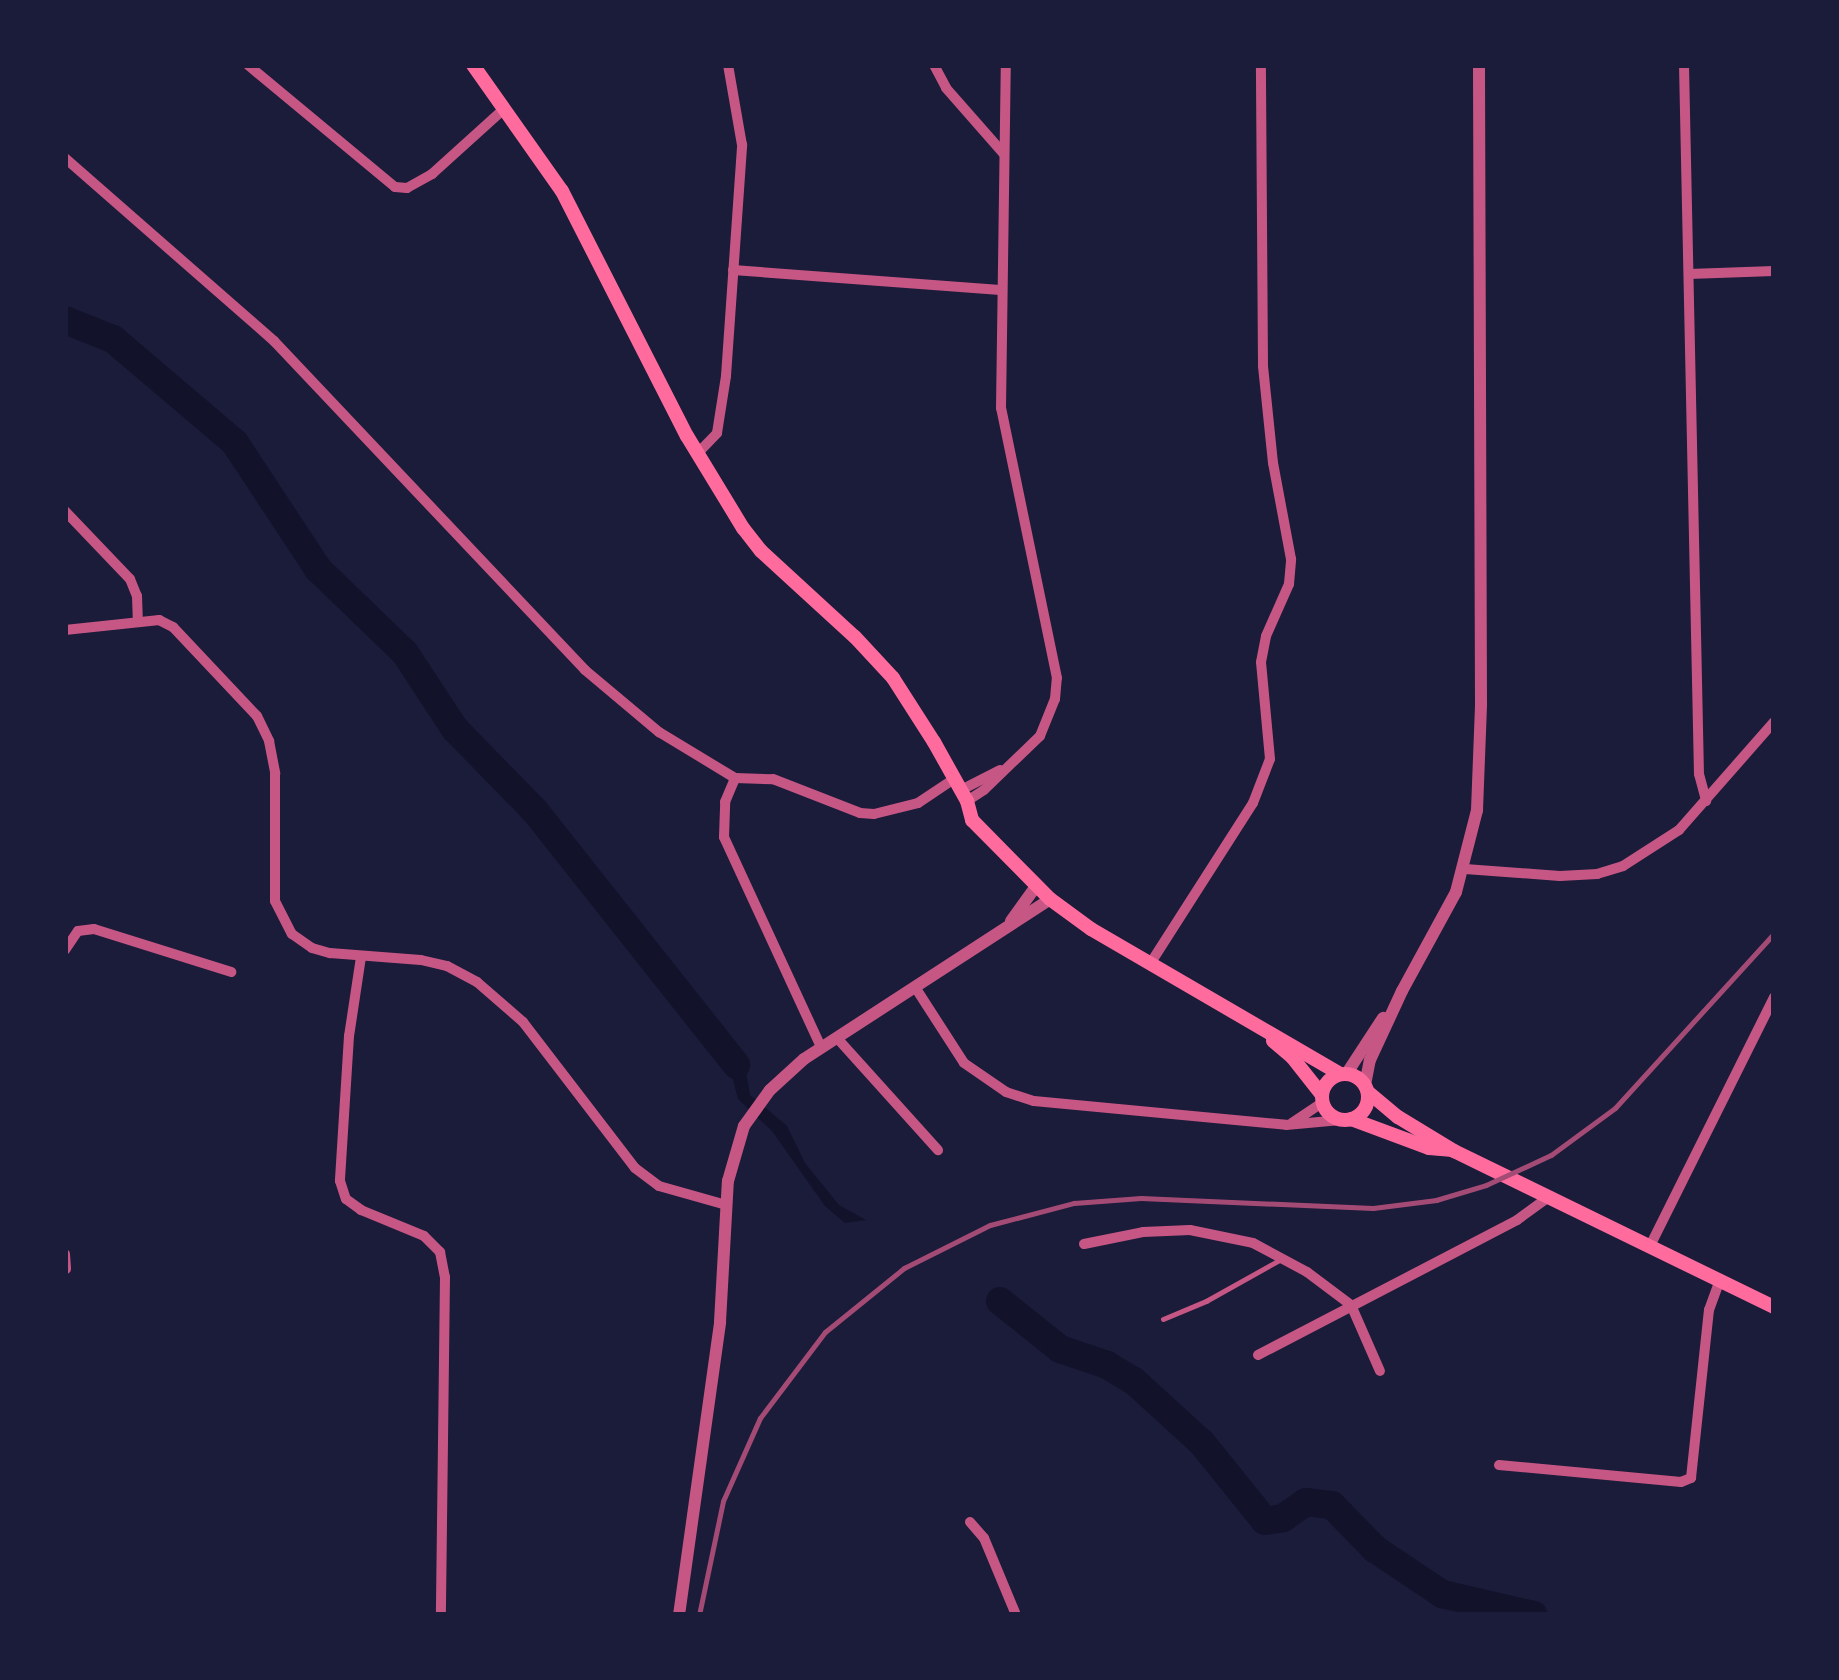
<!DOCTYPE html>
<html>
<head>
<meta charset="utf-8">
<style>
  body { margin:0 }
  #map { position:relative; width:1839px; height:1680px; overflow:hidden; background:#1b1b3a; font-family:Karla,sans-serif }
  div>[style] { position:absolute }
  .water>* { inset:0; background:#12122b }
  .river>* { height:28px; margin:-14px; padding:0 14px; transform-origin:14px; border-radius:14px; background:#12122b }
  .service>* { height:5px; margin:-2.5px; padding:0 2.5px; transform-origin:2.5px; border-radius:2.5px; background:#c65784 }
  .minor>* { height:10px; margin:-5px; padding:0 5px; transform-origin:5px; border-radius:5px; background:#c65784 }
  .tertiary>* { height:12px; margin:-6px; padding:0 6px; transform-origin:6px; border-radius:6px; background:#c65784 }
  .secondary>* { height:14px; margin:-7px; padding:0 7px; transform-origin:7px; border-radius:7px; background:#ff6b9d }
  .secondary>.ring { margin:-7px; padding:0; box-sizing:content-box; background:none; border:14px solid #ff6b9d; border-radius:50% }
  .rail>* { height:5px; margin:-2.5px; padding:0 2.5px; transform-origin:2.5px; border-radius:2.5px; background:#a44b75 }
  span { translate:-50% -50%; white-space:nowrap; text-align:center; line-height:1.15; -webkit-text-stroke:10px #1b1b3a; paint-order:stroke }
  .frame { position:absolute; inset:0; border:68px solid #1b1b3a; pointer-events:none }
</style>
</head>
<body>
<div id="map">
  <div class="water">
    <i style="clip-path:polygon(722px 1029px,743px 1054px,750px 1095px,787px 1126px,805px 1163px,839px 1205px,866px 1220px,845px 1223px,825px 1206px,772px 1131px,738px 1099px,731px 1072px,707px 1043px)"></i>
  </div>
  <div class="river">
    <i style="left:65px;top:320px;width:52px;rotate:21.6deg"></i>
    <i style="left:113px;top:339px;width:160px;rotate:40.4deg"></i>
    <i style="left:235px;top:443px;width:151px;rotate:56.6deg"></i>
    <i style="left:318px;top:569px;width:121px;rotate:44deg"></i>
    <i style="left:405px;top:653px;width:91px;rotate:56.7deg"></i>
    <i style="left:455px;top:729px;width:115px;rotate:45.7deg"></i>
    <i style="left:535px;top:811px;width:324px;rotate:51.6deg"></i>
    <i style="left:1000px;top:1301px;width:77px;rotate:38.7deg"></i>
    <i style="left:1060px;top:1349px;width:50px;rotate:18.8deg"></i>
    <i style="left:1107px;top:1365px;width:31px;rotate:31deg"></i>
    <i style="left:1134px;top:1381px;width:92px;rotate:42.4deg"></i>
    <i style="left:1202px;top:1443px;width:100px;rotate:51.1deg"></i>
    <i style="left:1265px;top:1521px;width:18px;rotate:-9deg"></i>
    <i style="left:1283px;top:1518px;width:28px;rotate:-35deg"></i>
    <i style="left:1306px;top:1502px;width:26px;rotate:7deg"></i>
    <i style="left:1332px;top:1505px;width:62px;rotate:45.7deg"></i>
    <i style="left:1375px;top:1549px;width:81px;rotate:33.9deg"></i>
    <i style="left:1442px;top:1594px;width:94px;rotate:12.9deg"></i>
  </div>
  <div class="service">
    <i style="left:1163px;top:1319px;width:47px;rotate:-22.7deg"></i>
    <i style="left:1206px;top:1301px;width:86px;rotate:-29.2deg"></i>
  </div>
  <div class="minor">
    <i style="left:248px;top:65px;width:191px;rotate:39.7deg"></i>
    <i style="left:395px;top:187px;width:12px;rotate:5deg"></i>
    <i style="left:407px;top:188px;width:29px;rotate:-29deg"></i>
    <i style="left:432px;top:174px;width:98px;rotate:-42.1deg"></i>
    <i style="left:934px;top:65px;width:26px;rotate:62deg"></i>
    <i style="left:946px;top:88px;width:88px;rotate:48.7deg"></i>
    <i style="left:1684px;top:65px;width:709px;rotate:88.79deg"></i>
    <i style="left:1699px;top:774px;width:28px;rotate:75deg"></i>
    <i style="left:65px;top:158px;width:278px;rotate:41.2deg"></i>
    <i style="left:274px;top:341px;width:453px;rotate:46.6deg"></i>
    <i style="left:585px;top:670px;width:97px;rotate:40deg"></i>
    <i style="left:659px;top:732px;width:89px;rotate:31.2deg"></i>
    <i style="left:733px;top:270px;width:268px;rotate:4.3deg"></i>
    <i style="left:1689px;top:274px;width:85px;rotate:-2deg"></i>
    <i style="left:697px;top:454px;width:29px;rotate:-46deg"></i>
    <i style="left:717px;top:433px;width:58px;rotate:-81deg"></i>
    <i style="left:726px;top:376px;width:232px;rotate:-86deg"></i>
    <i style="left:742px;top:145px;width:81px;rotate:-99.9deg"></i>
    <i style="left:65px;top:511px;width:94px;rotate:46.3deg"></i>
    <i style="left:130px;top:579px;width:18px;rotate:68deg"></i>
    <i style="left:137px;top:596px;width:23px;rotate:88deg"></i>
    <i style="left:65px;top:630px;width:95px;rotate:-6.1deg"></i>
    <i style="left:159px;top:620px;width:16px;rotate:27deg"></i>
    <i style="left:173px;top:627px;width:122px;rotate:46.7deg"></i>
    <i style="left:257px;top:716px;width:28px;rotate:64deg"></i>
    <i style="left:269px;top:741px;width:33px;rotate:79deg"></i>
    <i style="left:275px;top:773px;width:128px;rotate:90deg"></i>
    <i style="left:275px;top:901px;width:37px;rotate:63deg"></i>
    <i style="left:292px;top:934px;width:24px;rotate:35deg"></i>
    <i style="left:312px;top:948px;width:19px;rotate:16deg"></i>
    <i style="left:330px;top:953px;width:91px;rotate:4.4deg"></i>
    <i style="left:421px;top:960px;width:27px;rotate:13deg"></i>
    <i style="left:447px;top:966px;width:34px;rotate:28deg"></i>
    <i style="left:477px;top:982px;width:61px;rotate:41deg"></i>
    <i style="left:523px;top:1022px;width:184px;rotate:52.5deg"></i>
    <i style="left:635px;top:1168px;width:30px;rotate:37deg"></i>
    <i style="left:659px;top:1186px;width:70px;rotate:15.8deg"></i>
    <i style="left:961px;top:790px;width:44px;rotate:-27.1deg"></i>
    <i style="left:967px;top:801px;width:20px;rotate:-33deg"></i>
    <i style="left:984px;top:790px;width:78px;rotate:-44deg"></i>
    <i style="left:1040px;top:736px;width:40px;rotate:-68deg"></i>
    <i style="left:1055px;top:699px;width:21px;rotate:-85deg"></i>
    <i style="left:1057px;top:678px;width:276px;rotate:-101.7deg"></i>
    <i style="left:1001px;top:408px;width:343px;rotate:-89.2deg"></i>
    <i style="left:1465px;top:869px;width:95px;rotate:4.2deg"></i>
    <i style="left:1560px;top:876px;width:37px;rotate:-3deg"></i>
    <i style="left:1597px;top:874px;width:27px;rotate:-17deg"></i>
    <i style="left:1623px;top:866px;width:67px;rotate:-32.7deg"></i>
    <i style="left:1679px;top:830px;width:144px;rotate:-48.7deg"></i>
    <i style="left:65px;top:950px;width:23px;rotate:-56deg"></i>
    <i style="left:78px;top:931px;width:16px;rotate:-7deg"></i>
    <i style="left:94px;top:929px;width:144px;rotate:17.4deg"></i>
    <i style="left:361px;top:957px;width:80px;rotate:98.6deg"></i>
    <i style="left:349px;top:1036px;width:145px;rotate:93.6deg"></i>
    <i style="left:340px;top:1181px;width:19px;rotate:72deg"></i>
    <i style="left:346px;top:1199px;width:19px;rotate:36deg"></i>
    <i style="left:361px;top:1210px;width:68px;rotate:22.4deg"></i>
    <i style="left:424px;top:1236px;width:23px;rotate:45deg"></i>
    <i style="left:440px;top:1252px;width:25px;rotate:79deg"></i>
    <i style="left:445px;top:1277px;width:338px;rotate:90.7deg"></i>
    <i style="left:1150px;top:964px;width:191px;rotate:-57.4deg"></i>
    <i style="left:1253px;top:803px;width:47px;rotate:-68.9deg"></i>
    <i style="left:1270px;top:759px;width:97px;rotate:-95.3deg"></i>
    <i style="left:1261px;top:662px;width:26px;rotate:-79deg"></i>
    <i style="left:1266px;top:636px;width:57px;rotate:-66.1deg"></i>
    <i style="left:1289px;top:584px;width:25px;rotate:-85deg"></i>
    <i style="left:1291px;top:559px;width:98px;rotate:-100.6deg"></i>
    <i style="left:1273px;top:463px;width:98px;rotate:-95.9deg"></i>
    <i style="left:1263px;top:366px;width:301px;rotate:-90.4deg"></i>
    <i style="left:915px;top:987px;width:90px;rotate:57.2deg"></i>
    <i style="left:964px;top:1063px;width:51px;rotate:34.6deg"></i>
    <i style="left:1006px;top:1092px;width:29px;rotate:18deg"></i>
    <i style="left:1034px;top:1101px;width:253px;rotate:5.4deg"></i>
    <i style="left:1286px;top:1125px;width:55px;rotate:-5.2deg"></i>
    <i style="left:837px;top:1038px;width:151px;rotate:48deg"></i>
    <i style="left:821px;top:1047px;width:231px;rotate:-114.8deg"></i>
    <i style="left:724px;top:837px;width:35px;rotate:-88deg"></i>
    <i style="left:725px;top:802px;width:26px;rotate:-67deg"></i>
    <i style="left:735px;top:778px;width:38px;rotate:2deg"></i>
    <i style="left:773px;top:779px;width:93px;rotate:21.3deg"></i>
    <i style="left:860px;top:813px;width:14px;rotate:4deg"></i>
    <i style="left:874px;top:814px;width:45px;rotate:-14deg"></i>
    <i style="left:918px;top:803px;width:43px;rotate:-33.7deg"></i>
    <i style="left:1292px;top:1123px;width:36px;rotate:-34deg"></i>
    <i style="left:1084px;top:1244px;width:60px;rotate:-11.5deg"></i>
    <i style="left:1143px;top:1232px;width:47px;rotate:-2.4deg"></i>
    <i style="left:1190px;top:1230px;width:64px;rotate:11.7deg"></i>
    <i style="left:1253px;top:1243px;width:61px;rotate:28.2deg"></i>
    <i style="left:1307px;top:1272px;width:55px;rotate:36.9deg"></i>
    <i style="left:1351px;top:1305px;width:72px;rotate:66.3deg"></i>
    <i style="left:1651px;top:1244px;width:276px;rotate:-63.5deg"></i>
    <i style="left:65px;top:1254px;width:15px;rotate:86deg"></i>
    <i style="left:1258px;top:1355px;width:292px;rotate:-27.5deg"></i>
    <i style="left:1517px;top:1220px;width:41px;rotate:-36deg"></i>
    <i style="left:1499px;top:1465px;width:183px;rotate:5.3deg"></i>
    <i style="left:1681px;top:1482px;width:11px;rotate:-22deg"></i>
    <i style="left:1691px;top:1478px;width:169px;rotate:-83.9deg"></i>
    <i style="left:1709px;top:1310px;width:33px;rotate:-70deg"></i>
    <i style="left:970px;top:1522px;width:21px;rotate:49deg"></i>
    <i style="left:984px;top:1538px;width:83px;rotate:67.4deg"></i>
  </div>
  <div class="tertiary">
    <i style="left:1011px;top:921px;width:44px;rotate:-54.2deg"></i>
    <i style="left:1347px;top:1073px;width:66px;rotate:-56.8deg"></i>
    <i style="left:1365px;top:1085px;width:25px;rotate:-79deg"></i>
    <i style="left:1370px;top:1060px;width:76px;rotate:-65.1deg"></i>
    <i style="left:1402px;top:991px;width:113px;rotate:-61.4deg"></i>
    <i style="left:1456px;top:892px;width:85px;rotate:-75.6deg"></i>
    <i style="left:1477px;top:810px;width:106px;rotate:-87.8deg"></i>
    <i style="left:1481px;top:704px;width:639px;rotate:-90.18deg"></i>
    <i style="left:679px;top:1615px;width:296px;rotate:-82deg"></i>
    <i style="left:720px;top:1322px;width:141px;rotate:-86.8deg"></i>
    <i style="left:728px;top:1181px;width:57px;rotate:-73.8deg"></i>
    <i style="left:744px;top:1126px;width:44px;rotate:-54.2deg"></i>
    <i style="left:770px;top:1090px;width:46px;rotate:-42.4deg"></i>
    <i style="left:804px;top:1059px;width:293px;rotate:-33deg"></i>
  </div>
  <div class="secondary">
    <i style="left:473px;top:65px;width:154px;rotate:54.8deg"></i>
    <i style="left:562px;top:191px;width:275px;rotate:63deg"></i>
    <i style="left:687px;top:436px;width:108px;rotate:58.7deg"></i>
    <i style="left:743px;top:528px;width:29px;rotate:52deg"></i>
    <i style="left:761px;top:551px;width:127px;rotate:42.5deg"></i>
    <i style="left:855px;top:637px;width:56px;rotate:47.2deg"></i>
    <i style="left:893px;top:678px;width:76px;rotate:57.4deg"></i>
    <i style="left:934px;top:742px;width:68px;rotate:60.8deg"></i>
    <i style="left:967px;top:801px;width:20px;rotate:75deg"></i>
    <i style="left:972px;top:820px;width:111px;rotate:45.4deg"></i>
    <i style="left:1050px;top:899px;width:51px;rotate:36.2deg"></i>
    <i style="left:1091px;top:929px;width:288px;rotate:30.2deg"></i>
    <i style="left:1273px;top:1041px;width:25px;rotate:40deg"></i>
    <i style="left:1292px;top:1057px;width:48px;rotate:51.7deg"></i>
    <i class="ring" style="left:1322px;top:1074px;width:32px;height:32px"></i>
    <i style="left:1368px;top:1092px;width:39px;rotate:40deg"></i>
    <i style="left:1398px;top:1117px;width:66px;rotate:31.3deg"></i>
    <i style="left:1454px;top:1151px;width:356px;rotate:26deg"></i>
    <i style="left:1351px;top:1119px;width:83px;rotate:20.4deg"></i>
    <i style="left:1429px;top:1148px;width:21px;rotate:5deg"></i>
  </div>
  <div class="rail">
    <i style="left:699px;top:1615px;width:116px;rotate:-78.1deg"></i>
    <i style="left:723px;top:1501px;width:91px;rotate:-66deg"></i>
    <i style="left:760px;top:1418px;width:108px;rotate:-52.9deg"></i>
    <i style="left:825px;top:1332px;width:102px;rotate:-39deg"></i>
    <i style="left:904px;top:1268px;width:96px;rotate:-26.6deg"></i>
    <i style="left:990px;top:1225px;width:87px;rotate:-14.7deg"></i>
    <i style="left:1074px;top:1203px;width:67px;rotate:-4.3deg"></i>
    <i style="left:1141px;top:1198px;width:232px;rotate:2.5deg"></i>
    <i style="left:1373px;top:1208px;width:64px;rotate:-7.2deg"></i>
    <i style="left:1436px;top:1200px;width:52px;rotate:-16.7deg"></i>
    <i style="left:1486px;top:1185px;width:72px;rotate:-24.8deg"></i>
    <i style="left:1551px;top:1155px;width:79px;rotate:-36.3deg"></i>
    <i style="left:1615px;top:1108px;width:236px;rotate:-47.7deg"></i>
  </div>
  <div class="frame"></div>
</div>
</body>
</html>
